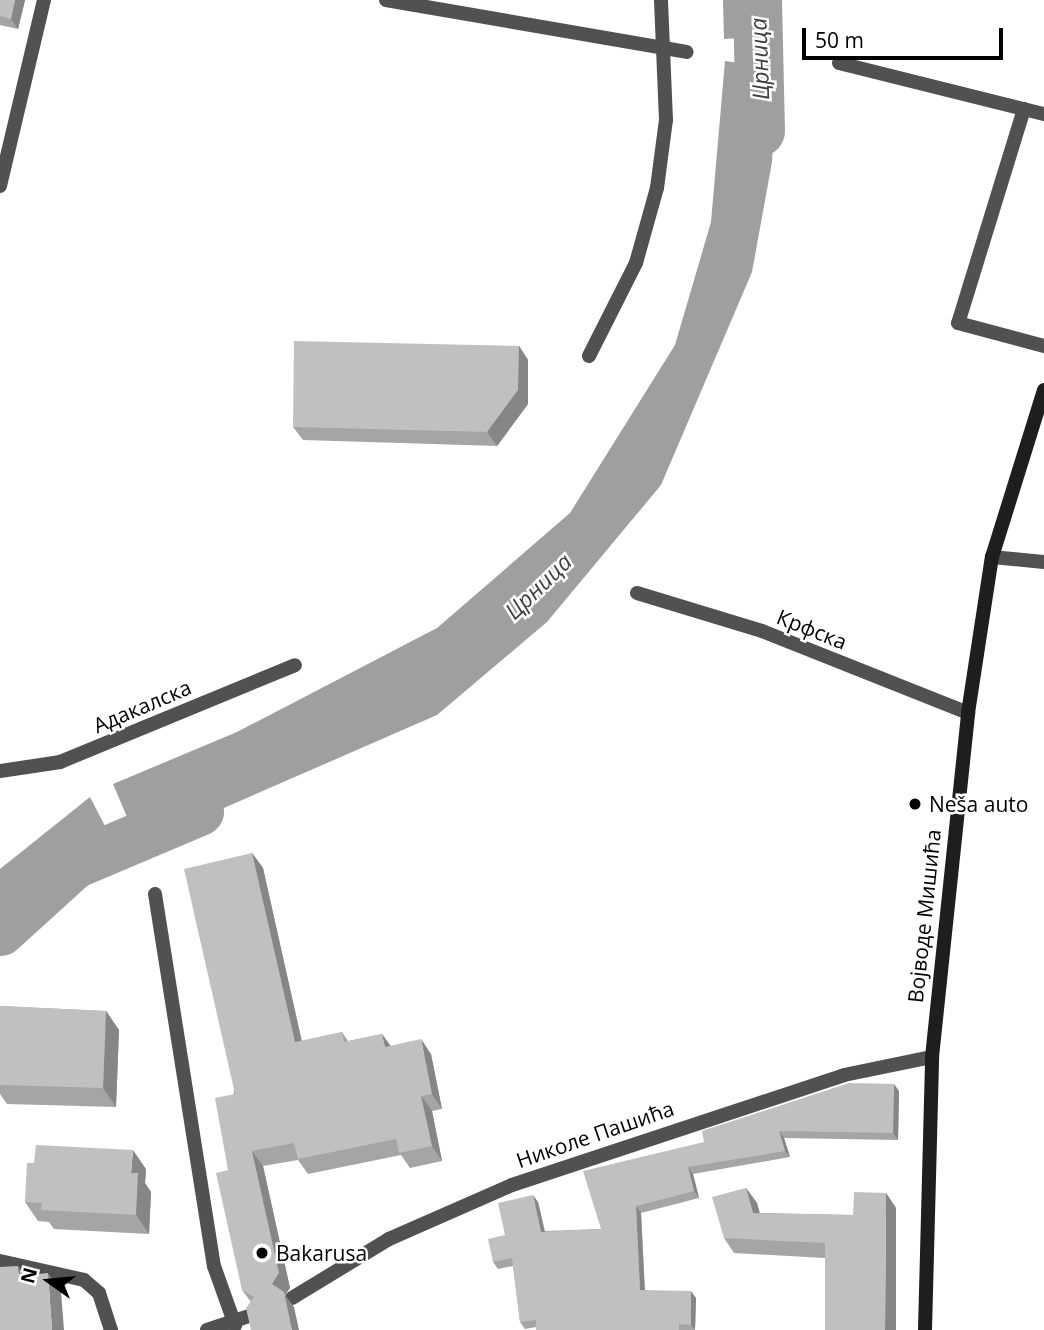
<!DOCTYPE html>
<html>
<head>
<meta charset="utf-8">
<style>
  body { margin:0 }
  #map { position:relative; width:1044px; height:1330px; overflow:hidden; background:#fff; font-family:"Open Sans",sans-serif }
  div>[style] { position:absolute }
  .water>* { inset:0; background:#9f9f9f }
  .river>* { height:49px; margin:-24.5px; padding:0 24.5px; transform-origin:24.5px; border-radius:24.5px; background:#9f9f9f }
  .service>* { height:14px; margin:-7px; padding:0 7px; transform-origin:7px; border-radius:7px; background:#515151 }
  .minor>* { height:14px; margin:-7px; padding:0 7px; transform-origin:7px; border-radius:7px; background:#515151 }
  .secondary>* { height:14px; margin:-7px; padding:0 7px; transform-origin:7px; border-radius:7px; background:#1e1e1e }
  .wall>* { inset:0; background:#a5a5a5 }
  .shaded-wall>* { inset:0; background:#868686 }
  .building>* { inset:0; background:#c0c0c0 }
  .dots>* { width:19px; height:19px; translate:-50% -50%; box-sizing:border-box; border:4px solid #fff; border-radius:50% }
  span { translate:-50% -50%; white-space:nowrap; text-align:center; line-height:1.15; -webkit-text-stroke:5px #fff; paint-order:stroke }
  .street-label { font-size:21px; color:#000 }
  .poi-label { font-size:21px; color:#000 }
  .left { translate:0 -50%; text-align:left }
  .water-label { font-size:23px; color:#404040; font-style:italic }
  .north { position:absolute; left:14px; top:1246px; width:70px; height:70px; -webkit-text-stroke:5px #fff; paint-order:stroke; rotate:285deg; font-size:19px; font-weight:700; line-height:28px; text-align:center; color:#000 }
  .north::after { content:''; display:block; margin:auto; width:24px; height:32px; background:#000; clip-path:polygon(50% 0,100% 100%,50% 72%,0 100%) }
  .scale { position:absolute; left:802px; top:28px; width:201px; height:32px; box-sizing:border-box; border:4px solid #000; border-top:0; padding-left:9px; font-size:21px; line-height:24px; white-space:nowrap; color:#000; -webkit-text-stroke:5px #fff; paint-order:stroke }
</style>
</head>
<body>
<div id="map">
  <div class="water">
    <i style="clip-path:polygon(723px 0,774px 0,776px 36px,724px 39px)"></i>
    <i style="clip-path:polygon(725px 61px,778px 68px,772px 162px,752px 272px,661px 485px,547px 622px,437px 715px,139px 845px,113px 784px,237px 732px,437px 628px,570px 513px,675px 345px,711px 222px)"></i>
    <i style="clip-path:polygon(90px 797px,121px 857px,0 956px,0 869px)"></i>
  </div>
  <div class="river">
    <i style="left:757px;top:0;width:131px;rotate:88.7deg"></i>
    <i style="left:0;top:931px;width:100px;rotate:-42.2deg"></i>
    <i style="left:74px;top:864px;width:136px;rotate:-23deg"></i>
  </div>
  <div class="service">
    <i style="left:1024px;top:109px;width:224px;rotate:107.1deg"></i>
    <i style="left:958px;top:323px;width:89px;rotate:15deg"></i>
    <i style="left:0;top:1261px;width:86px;rotate:12.7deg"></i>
    <i style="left:84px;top:1280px;width:20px;rotate:41deg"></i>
    <i style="left:99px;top:1293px;width:39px;rotate:72deg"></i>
  </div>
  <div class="minor">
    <i style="left:386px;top:0;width:305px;rotate:9.8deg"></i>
    <i style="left:839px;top:63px;width:211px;rotate:14deg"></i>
    <i style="left:0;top:186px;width:191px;rotate:-76.7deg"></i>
    <i style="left:589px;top:356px;width:104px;rotate:-63.2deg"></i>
    <i style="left:636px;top:263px;width:78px;rotate:-74.4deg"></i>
    <i style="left:657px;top:188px;width:69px;rotate:-82.5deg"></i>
    <i style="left:666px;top:120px;width:120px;rotate:-92.4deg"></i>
    <i style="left:992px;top:557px;width:52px;rotate:5.5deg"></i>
    <i style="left:637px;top:593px;width:131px;rotate:16.9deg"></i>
    <i style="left:762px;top:631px;width:222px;rotate:21.7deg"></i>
    <i style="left:0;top:771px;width:61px;rotate:-8.5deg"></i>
    <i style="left:60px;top:762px;width:254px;rotate:-22.4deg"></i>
    <i style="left:155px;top:894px;width:377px;rotate:81deg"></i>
    <i style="left:214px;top:1266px;width:63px;rotate:70.4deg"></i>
    <i style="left:292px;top:1298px;width:114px;rotate:-31.3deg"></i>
    <i style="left:389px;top:1239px;width:134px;rotate:-23.7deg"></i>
    <i style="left:512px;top:1185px;width:350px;rotate:-18.3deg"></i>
    <i style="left:844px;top:1075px;width:90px;rotate:-11.6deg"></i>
    <i style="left:207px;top:1330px;width:51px;rotate:-18.4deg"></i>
  </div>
  <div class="secondary">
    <i style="left:925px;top:1330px;width:273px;rotate:-88.5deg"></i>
    <i style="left:932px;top:1057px;width:346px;rotate:-84deg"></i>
    <i style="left:968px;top:713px;width:158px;rotate:-81.3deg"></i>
    <i style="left:992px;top:557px;width:175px;rotate:-72.7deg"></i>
  </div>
  <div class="wall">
    <i style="clip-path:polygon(0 0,25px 0,18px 29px,0 25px)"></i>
    <i style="clip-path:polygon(519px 346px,528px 360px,528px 404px,497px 446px,303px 440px,293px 427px)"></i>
    <i style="clip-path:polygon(252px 853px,263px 868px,302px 1041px,342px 1032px,348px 1041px,382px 1034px,390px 1046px,431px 1054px,442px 1109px,432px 1111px,442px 1161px,410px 1168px,401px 1155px,308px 1174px,298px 1160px,263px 1166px,290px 1288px,285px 1295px,294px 1307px,251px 1302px,242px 1290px,228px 1170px)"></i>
    <i style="clip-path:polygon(0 1006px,106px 1011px,119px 1030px,116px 1107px,7px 1104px,0 1094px)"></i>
    <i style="clip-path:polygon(899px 1091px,898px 1140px,784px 1138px,790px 1157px,693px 1174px,699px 1198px,641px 1213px,645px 1290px,696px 1298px,695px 1330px,536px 1330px,536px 1327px,525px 1329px,520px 1322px,513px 1266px,498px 1269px,493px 1262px,505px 1235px,538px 1202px,545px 1231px,601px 1229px,704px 1142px)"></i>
    <i style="clip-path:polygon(146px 1169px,145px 1183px,151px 1192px,149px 1234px,54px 1229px,49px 1222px,38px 1221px,25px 1202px)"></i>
    <i style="clip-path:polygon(746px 1188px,757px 1203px,760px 1213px,853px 1215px,886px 1193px,896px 1208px,825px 1258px,734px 1253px,724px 1238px)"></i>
  </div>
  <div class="shaded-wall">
    <i style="clip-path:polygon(15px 0,25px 0,18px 29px,11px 19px)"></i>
    <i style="clip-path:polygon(519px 346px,528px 360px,528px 404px,497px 446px,487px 432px)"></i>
    <i style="clip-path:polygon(252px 853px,263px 868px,305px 1057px,295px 1042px)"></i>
    <i style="clip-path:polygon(106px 1011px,119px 1030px,116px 1107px,103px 1088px)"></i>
    <i style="clip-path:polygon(382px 1034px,393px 1049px,385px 1047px)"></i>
    <i style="clip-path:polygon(421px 1039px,431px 1054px,442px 1109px,432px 1094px)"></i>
    <i style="clip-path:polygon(894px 1084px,899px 1091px,898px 1140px,893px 1133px)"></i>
    <i style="clip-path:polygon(421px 1096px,432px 1111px,442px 1161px,432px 1146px)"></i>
    <i style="clip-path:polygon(779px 1131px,784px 1138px,790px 1157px,785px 1151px)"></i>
    <i style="clip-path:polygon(133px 1150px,146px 1169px,145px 1183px,151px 1192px,149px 1234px,136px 1215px,131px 1173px)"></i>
    <i style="clip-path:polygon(252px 1151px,263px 1166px,290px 1288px,285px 1295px,294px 1307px,299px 1330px,292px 1330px,272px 1284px)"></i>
    <i style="clip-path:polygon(688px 1167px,693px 1174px,699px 1198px,694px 1191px)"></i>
    <i style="clip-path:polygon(746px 1188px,757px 1203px,763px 1228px,753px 1213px)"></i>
    <i style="clip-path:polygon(886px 1193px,896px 1208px,896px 1330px,885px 1330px)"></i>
    <i style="clip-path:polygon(533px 1195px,538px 1202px,546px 1238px,541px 1232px)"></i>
    <i style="clip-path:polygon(636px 1206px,641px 1213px,645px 1297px,640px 1290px)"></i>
    <i style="clip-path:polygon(18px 1266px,32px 1285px,19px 1276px)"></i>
    <i style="clip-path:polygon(48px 1273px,61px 1292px,64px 1330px,52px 1330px)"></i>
    <i style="clip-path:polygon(691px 1291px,696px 1298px,695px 1330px,691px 1325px)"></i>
  </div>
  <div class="building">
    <i style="clip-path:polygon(0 0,15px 0,11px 19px,0 16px)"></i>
    <i style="clip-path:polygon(294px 341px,519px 346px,518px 390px,487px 432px,293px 427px)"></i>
    <i style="clip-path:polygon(252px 853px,295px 1042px,342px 1032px,344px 1042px,382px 1034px,385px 1047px,421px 1039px,432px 1094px,421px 1096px,432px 1146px,399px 1153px,396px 1139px,298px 1159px,294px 1143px,252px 1151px,279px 1273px,272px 1284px,284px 1292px,292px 1330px,251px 1330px,246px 1308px,254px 1297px,242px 1290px,216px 1173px,228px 1170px,215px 1098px,235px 1094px,184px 869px)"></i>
    <i style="clip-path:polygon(0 1006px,106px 1011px,103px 1088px,0 1085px)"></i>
    <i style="clip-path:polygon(849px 1083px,894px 1084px,893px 1133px,779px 1131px,785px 1151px,688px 1167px,694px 1191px,636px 1206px,640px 1290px,691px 1291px,691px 1325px,679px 1324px,679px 1330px,536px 1330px,536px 1320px,520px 1322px,512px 1258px,493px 1262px,488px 1239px,505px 1235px,498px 1203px,533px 1195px,541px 1232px,601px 1229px,583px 1171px,704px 1142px,702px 1131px)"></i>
    <i style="clip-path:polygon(36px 1145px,133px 1150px,131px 1173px,138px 1173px,136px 1215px,41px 1210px,42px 1203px,25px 1202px,27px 1163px,34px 1163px)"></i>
    <i style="clip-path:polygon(746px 1188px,753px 1213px,853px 1215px,854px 1192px,886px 1193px,885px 1330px,825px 1330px,825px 1243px,724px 1238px,712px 1197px)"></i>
    <i style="clip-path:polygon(18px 1266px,19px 1276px,48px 1273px,52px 1330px,0 1330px,0 1267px)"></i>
  </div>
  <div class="dots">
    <i style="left:915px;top:804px;background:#000"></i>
    <i style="left:262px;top:1253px;background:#000"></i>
  </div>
  <div class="street-label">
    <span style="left:812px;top:629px;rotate:22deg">Крфска</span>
    <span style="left:142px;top:706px;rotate:-23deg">Адакалска</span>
    <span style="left:924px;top:916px;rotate:-84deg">Војводе Мишића</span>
    <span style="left:595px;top:1134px;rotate:-19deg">Николе Пашића</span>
  </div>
  <div class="poi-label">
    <span class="left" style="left:929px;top:804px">Neša auto</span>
    <span class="left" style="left:276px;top:1253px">Bakarusa</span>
  </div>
  <div class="water-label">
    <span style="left:759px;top:59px;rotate:-92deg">Црница</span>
    <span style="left:538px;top:586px;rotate:-44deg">Црница</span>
  </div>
  <div class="north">N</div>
  <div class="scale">50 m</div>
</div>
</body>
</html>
